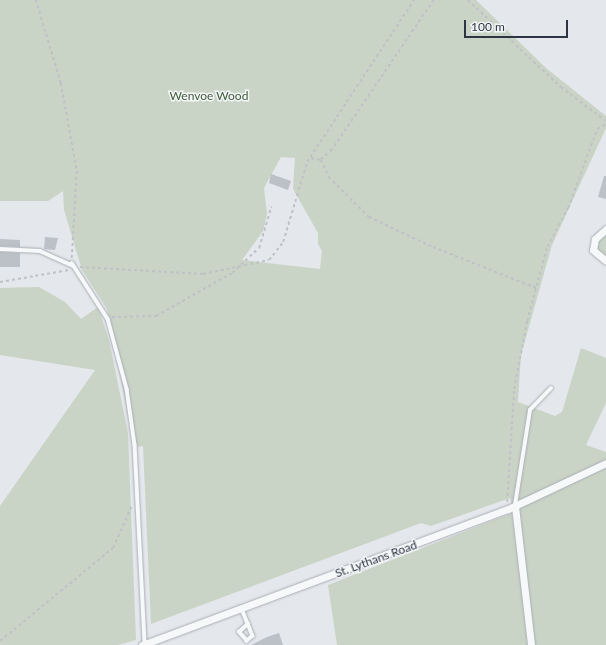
<!DOCTYPE html>
<html>
<head>
<meta charset="utf-8">
<style>
  body { margin:0 }
  #map { position:relative; width:606px; height:645px; overflow:hidden; background:#e4e7eb; font-family:Lato,sans-serif }
  div>[style] { position:absolute }
  .green>* { inset:0; background:#c9d4c6 }
  .building>* { inset:0; background:#bcc0c7 }
  .path>* { height:1.5px; margin-top:-0.75px; transform-origin:0; background:repeating-linear-gradient(90deg,#bec1c6 0 3px,transparent 0 6px) }
  .roads { filter:drop-shadow(0 0 1px #a9aeb5) drop-shadow(0 0 1px #a9aeb5) }
  .lane>* { height:3.5px; margin:-1.75px; padding:0 1.75px; transform-origin:1.75px; border-radius:1.75px; background:#f7f8f9 }
  .street>* { height:7px; margin:-3.5px; padding:0 3.5px; transform-origin:3.5px; border-radius:3.5px; background:#f7f8f9 }
  span { translate:-50% -50%; white-space:nowrap; text-align:center; line-height:1.15; -webkit-text-stroke:3px #f4f6f8; paint-order:stroke }
  .park-label { font-size:12px; color:#415c3c }
  .street-label { font-size:12px; color:#2d3442 }
  .scale { position:absolute; left:464px; top:20px; width:104px; height:18px; box-sizing:border-box; border:2px solid #2d3442; border-top:0; padding-left:5px; font-size:12px; line-height:14px; white-space:nowrap; color:#2d3442; -webkit-text-stroke:3px #f4f6f8; paint-order:stroke }
</style>
</head>
<body>
<div id="map">
  <div class="green">
    <i style="clip-path:polygon(evenodd,0 0,476px 0,546px 68px,606px 116px,606px 128px,552px 245px,521px 355px,518px 402px,555px 416px,562px 412px,581px 348px,606px 358px,606px 403px,586px 445px,606px 452px,606px 460px,512px 505px,510px 498px,431px 526px,421px 523px,151px 624px,143px 446px,134px 447px,107px 309px,82px 270px,64px 210px,63px 191px,48px 201px,0 201px,0 0,281px 157px,295px 158px,293px 189px,318px 233px,318px 244px,322px 251px,320px 269px,242px 260px,263px 231px,267px 214px,264px 188px,281px 157px)"></i>
    <i style="clip-path:polygon(606px 231px,606px 259px,599px 257px,595px 246px)"></i>
    <i style="clip-path:polygon(39px 287px,65px 302px,81px 319px,98px 307px,109px 340px,128px 433px,136px 640px,118px 645px,0 645px,0 506px,95px 370px,0 355px,0 288px)"></i>
    <i style="clip-path:polygon(606px 467px,606px 645px,535px 645px,519px 508px)"></i>
    <i style="clip-path:polygon(512px 513px,529px 645px,337px 645px,328px 585px)"></i>
  </div>
  <div class="building">
    <i style="clip-path:polygon(271px 174px,291px 181px,288px 190px,269px 183px)"></i>
    <i style="clip-path:polygon(604px 176px,606px 176px,606px 199px,598px 197px)"></i>
    <i style="clip-path:polygon(45px 237px,58px 238px,55px 250px,44px 249px)"></i>
    <i style="clip-path:polygon(0 239px,20px 240px,20px 247px,0 246px)"></i>
    <i style="clip-path:polygon(0 252px,20px 253px,20px 267px,0 267px)"></i>
    <i style="clip-path:polygon(279px 633px,283px 645px,251px 645px,267px 637px)"></i>
  </div>
  <div class="path">
    <i style="left:36px;top:0;width:87px;rotate:73.2deg"></i>
    <i style="left:61px;top:83px;width:89px;rotate:79.7deg"></i>
    <i style="left:77px;top:171px;width:88px;rotate:93.3deg"></i>
    <i style="left:434px;top:0;width:181px;rotate:124.2deg"></i>
    <i style="left:332px;top:150px;width:15px;rotate:138deg"></i>
    <i style="left:321px;top:160px;width:19px;rotate:65deg"></i>
    <i style="left:329px;top:177px;width:57px;rotate:45deg"></i>
    <i style="left:369px;top:217px;width:71px;rotate:25.1deg"></i>
    <i style="left:433px;top:247px;width:111px;rotate:21.7deg"></i>
    <i style="left:468px;top:0;width:127px;rotate:43.1deg"></i>
    <i style="left:561px;top:87px;width:56px;rotate:37.1deg"></i>
    <i style="left:311px;top:158px;width:10px;rotate:11deg"></i>
    <i style="left:80px;top:267px;width:123px;rotate:3.3deg"></i>
    <i style="left:203px;top:274px;width:67px;rotate:-12deg"></i>
    <i style="left:269px;top:260px;width:23px;rotate:-52deg"></i>
    <i style="left:283px;top:242px;width:84px;rotate:-73.3deg"></i>
    <i style="left:307px;top:162px;width:194px;rotate:-56.6deg"></i>
    <i style="left:0;top:282px;width:70px;rotate:-9.9deg"></i>
    <i style="left:112px;top:317px;width:44px;rotate:-1.3deg"></i>
    <i style="left:156px;top:316px;width:87px;rotate:-29.5deg"></i>
    <i style="left:232px;top:273px;width:37px;rotate:-43deg"></i>
    <i style="left:259px;top:248px;width:43px;rotate:-73.7deg"></i>
    <i style="left:507px;top:502px;width:113px;rotate:-86.5deg"></i>
    <i style="left:514px;top:389px;width:69px;rotate:-79.2deg"></i>
    <i style="left:527px;top:321px;width:77px;rotate:-74.9deg"></i>
    <i style="left:547px;top:247px;width:44px;rotate:-61.7deg"></i>
    <i style="left:568px;top:208px;width:84px;rotate:-69.8deg"></i>
    <i style="left:597px;top:129px;width:10px;rotate:-29deg"></i>
    <i style="left:0;top:641px;width:146px;rotate:-39.5deg"></i>
    <i style="left:113px;top:548px;width:47px;rotate:-66.2deg"></i>
  </div>
  <div class="roads">
    <div class="lane">
      <i style="left:0;top:249px;width:40px;rotate:2.9deg"></i>
      <i style="left:40px;top:251px;width:36px;rotate:24deg"></i>
      <i style="left:72px;top:263px;width:67px;rotate:57.3deg"></i>
      <i style="left:108px;top:319px;width:73px;rotate:74.8deg"></i>
      <i style="left:127px;top:389px;width:57px;rotate:81.9deg"></i>
      <i style="left:135px;top:445px;width:198px;rotate:87.1deg"></i>
      <i style="left:515px;top:505px;width:96px;rotate:-81deg"></i>
      <i style="left:530px;top:410px;width:30px;rotate:-46deg"></i>
      <i style="left:242px;top:609px;width:29px;rotate:68deg"></i>
      <i style="left:253px;top:636px;width:8px;rotate:140deg"></i>
      <i style="left:247px;top:641px;width:12px;rotate:-132deg"></i>
      <i style="left:239px;top:632px;width:12px;rotate:-42deg"></i>
    </div>
    <div class="street">
      <i style="left:606px;top:229px;width:15px;rotate:138deg"></i>
      <i style="left:595px;top:239px;width:11px;rotate:100deg"></i>
      <i style="left:593px;top:250px;width:17px;rotate:40deg"></i>
      <i style="left:515px;top:506px;width:140px;rotate:83.4deg"></i>
      <i style="left:142px;top:645px;width:390px;rotate:-20.4deg"></i>
      <i style="left:508px;top:509px;width:108px;rotate:-25.1deg"></i>
    </div>
  </div>
  <div class="park-label">
    <span style="left:209px;top:96px">Wenvoe Wood</span>
  </div>
  <div class="street-label">
    <span style="left:376px;top:559px;rotate:-20deg">St. Lythans Road</span>
  </div>
  <div class="scale">100 m</div>
</div>
</body>
</html>
